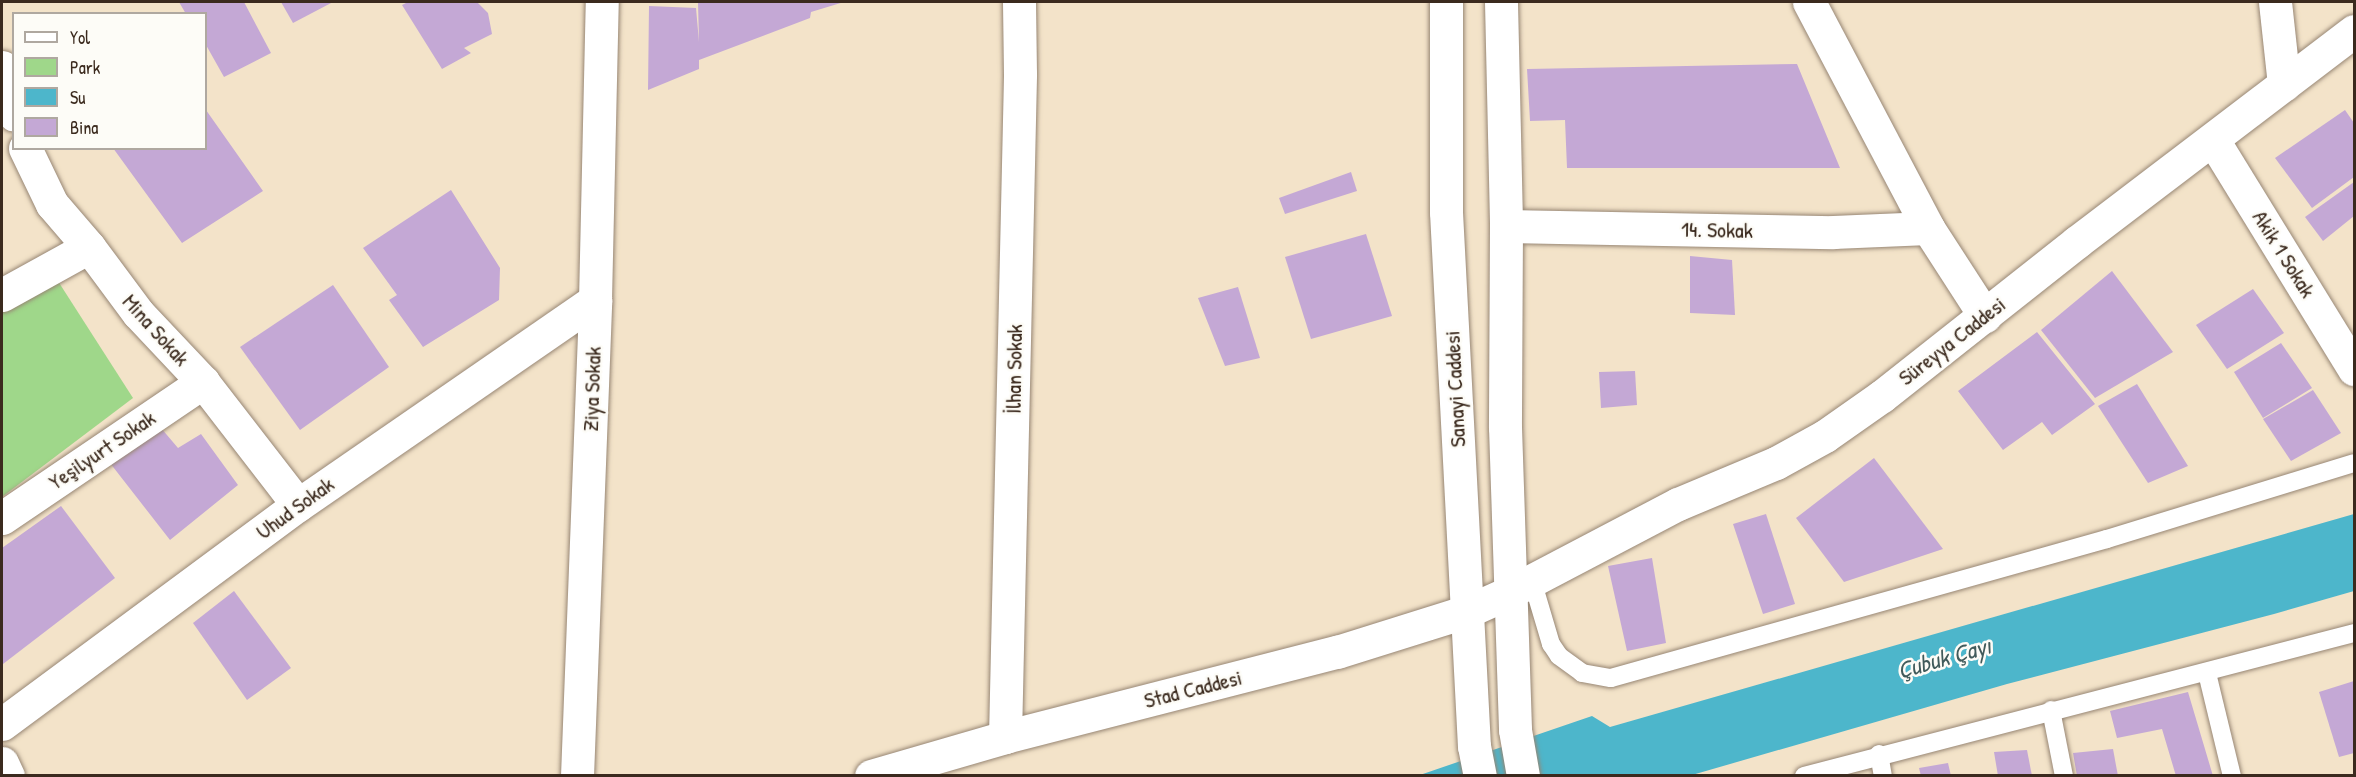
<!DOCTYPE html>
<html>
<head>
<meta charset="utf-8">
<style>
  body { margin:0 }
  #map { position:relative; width:2356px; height:777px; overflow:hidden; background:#f3e3c9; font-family:"Patrick Hand",sans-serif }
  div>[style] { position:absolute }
  .green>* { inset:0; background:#9fd78a }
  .water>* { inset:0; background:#4db6cb }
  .building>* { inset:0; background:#c4a8d5 }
  .roads { filter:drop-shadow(0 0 2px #978674) drop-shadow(0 0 2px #978674) }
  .lane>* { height:18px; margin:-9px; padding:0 9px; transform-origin:9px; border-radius:9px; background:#fff }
  .street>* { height:33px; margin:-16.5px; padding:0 16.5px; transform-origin:16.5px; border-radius:16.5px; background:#fff }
  .secondary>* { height:33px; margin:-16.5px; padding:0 16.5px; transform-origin:16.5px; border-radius:16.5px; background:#fff }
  span { translate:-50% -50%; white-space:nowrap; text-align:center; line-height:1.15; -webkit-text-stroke:5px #fdfcf7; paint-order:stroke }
  .street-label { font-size:22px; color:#3b2a1e }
  .water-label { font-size:24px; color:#415b5b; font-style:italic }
  .frame { position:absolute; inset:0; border:3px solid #3b2a1e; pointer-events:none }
  .legend { position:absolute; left:12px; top:12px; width:195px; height:138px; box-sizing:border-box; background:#fdfcf7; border:2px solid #afa8a0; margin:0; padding:8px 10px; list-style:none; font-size:18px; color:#3b2a1e }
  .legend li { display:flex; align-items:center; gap:12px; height:30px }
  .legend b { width:30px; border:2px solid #afa8a0 }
</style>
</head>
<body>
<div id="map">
  <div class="green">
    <i style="clip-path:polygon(56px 278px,133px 398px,2px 497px,2px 309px)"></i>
  </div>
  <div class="water">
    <i style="clip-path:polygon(2354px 514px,2354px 591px,2274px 614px,2007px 684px,1692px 775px,1417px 776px,1592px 716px,1610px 727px)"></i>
  </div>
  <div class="building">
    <i style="clip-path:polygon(179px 2px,244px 2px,271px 53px,224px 77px,206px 45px,206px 14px,186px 14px)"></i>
    <i style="clip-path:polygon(281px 2px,333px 2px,293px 23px)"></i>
    <i style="clip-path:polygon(408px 2px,477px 2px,488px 13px,492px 34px,464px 48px,471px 53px,442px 69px,402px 5px)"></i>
    <i style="clip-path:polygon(698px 2px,844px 2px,811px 12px,810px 18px,699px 60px,699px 69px,648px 90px,649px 6px,696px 8px,699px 42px)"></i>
    <i style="clip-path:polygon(1797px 64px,1840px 168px,1567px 168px,1565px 120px,1530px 121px,1527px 69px)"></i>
    <i style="clip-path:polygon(206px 110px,263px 191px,182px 243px,113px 148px,206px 148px)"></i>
    <i style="clip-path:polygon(2345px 110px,2354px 123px,2354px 177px,2312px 208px,2275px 158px)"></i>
    <i style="clip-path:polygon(1351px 172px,1357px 191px,1285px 214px,1279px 198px)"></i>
    <i style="clip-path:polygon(2354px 182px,2354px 216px,2323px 241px,2305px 217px)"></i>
    <i style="clip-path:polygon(451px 190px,500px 268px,499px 300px,423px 347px,389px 300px,397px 295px,363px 248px)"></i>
    <i style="clip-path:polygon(1366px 234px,1392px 316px,1311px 339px,1285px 257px)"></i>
    <i style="clip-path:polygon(1690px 256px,1732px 260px,1735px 315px,1690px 313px)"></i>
    <i style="clip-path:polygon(2112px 271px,2173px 352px,2095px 398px,2041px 330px)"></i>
    <i style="clip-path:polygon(333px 285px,389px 367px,300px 430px,240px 347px)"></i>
    <i style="clip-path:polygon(1238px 287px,1260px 358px,1225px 366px,1198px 298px)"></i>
    <i style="clip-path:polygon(2253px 289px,2284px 333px,2227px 369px,2196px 325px)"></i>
    <i style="clip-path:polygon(2037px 332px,2095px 404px,2052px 435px,2042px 422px,2003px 450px,1958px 391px)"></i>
    <i style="clip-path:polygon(2281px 343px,2312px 388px,2263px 418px,2234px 372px)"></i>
    <i style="clip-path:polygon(1635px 371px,1637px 405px,1601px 408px,1599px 372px)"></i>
    <i style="clip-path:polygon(2137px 384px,2188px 466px,2148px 483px,2098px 406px)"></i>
    <i style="clip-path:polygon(2313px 390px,2341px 433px,2291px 461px,2263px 419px)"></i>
    <i style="clip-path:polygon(161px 428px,178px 448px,201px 434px,238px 485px,170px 540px,110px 463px)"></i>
    <i style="clip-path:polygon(1874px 458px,1943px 549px,1844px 582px,1796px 518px)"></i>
    <i style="clip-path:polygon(61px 506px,115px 578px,3px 664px,2px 548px)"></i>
    <i style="clip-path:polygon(1766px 514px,1795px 604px,1763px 614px,1733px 524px)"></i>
    <i style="clip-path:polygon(1652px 558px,1666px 643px,1627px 651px,1608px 566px)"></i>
    <i style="clip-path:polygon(234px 591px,291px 668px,247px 700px,193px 623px)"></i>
    <i style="clip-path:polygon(2354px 681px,2354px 753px,2339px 757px,2319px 692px)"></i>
    <i style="clip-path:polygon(2188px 692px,2213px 776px,2176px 776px,2162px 729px,2117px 738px,2110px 711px)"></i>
    <i style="clip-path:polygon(2113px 749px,2118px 776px,2077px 776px,2073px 753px)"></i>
    <i style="clip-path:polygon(2027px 750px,2032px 776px,1998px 776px,1994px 752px)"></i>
    <i style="clip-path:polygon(1948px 763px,1951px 776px,1921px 776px,1919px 768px)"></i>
  </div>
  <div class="roads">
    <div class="lane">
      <i style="left:1532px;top:580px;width:67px;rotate:73.5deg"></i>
      <i style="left:1551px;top:644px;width:14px;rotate:56deg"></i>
      <i style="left:1559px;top:656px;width:29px;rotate:36deg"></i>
      <i style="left:1582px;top:673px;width:29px;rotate:10deg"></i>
      <i style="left:1611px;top:678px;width:515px;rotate:-15.66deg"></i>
      <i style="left:2107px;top:539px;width:258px;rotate:-17.1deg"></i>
      <i style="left:2207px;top:673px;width:106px;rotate:76.4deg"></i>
      <i style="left:2051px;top:710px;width:67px;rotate:78.9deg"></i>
      <i style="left:1879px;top:754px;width:22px;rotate:80deg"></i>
      <i style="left:1804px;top:776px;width:568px;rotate:-14.57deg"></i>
    </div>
    <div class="street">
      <i style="left:1809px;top:2px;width:255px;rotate:62.2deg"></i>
      <i style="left:1928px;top:228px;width:105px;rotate:57.1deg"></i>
      <i style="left:2px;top:67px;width:49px;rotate:76deg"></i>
      <i style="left:2213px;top:140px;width:269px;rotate:58.4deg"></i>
      <i style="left:25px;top:148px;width:62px;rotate:64.3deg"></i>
      <i style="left:52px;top:204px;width:57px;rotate:49.3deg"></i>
      <i style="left:89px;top:247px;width:82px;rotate:53.4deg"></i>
      <i style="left:138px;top:313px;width:95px;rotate:46.7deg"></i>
      <i style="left:203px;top:382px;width:155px;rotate:52.3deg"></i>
      <i style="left:1506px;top:226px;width:327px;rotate:1.1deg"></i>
      <i style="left:1833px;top:232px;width:95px;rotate:-2.4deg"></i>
      <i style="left:2px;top:295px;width:99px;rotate:-28.9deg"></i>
      <i style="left:2px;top:518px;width:243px;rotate:-34.1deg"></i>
      <i style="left:2px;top:724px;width:368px;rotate:-36.5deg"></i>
      <i style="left:298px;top:505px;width:361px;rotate:-34.6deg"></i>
      <i style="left:1005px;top:737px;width:663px;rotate:-88.7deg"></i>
      <i style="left:1020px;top:74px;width:72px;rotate:-90.8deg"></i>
      <i style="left:2px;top:763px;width:14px;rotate:65deg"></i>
      <i style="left:577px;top:776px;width:476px;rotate:-87.8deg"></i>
      <i style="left:595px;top:300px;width:298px;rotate:-88.7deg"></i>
    </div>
    <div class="secondary">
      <i style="left:1446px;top:2px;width:210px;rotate:90deg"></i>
      <i style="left:1446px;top:212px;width:535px;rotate:87deg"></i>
      <i style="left:1474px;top:746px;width:31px;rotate:79deg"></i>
      <i style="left:1501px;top:2px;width:224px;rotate:88.7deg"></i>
      <i style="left:1506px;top:226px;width:201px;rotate:90.3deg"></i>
      <i style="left:1505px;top:427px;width:303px;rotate:88.1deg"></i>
      <i style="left:1515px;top:730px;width:47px;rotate:80.1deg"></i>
      <i style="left:2275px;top:2px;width:83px;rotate:83.8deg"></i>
      <i style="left:871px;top:776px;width:140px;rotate:-16.2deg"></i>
      <i style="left:1005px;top:737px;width:343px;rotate:-14.4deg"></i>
      <i style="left:1337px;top:652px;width:137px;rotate:-17.4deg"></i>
      <i style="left:1468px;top:611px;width:48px;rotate:-24.4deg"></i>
      <i style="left:1512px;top:591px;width:187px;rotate:-27.7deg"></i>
      <i style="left:1678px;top:504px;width:106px;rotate:-22.7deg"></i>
      <i style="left:1776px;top:463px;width:56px;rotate:-28.9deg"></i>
      <i style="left:1825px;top:436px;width:70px;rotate:-35.1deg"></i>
      <i style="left:1882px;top:396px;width:248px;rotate:-38.3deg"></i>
      <i style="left:2077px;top:242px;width:348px;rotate:-37.3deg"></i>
    </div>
  </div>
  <div class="street-label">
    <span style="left:1717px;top:230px;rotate:1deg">14. Sokak</span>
    <span style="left:2284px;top:254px;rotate:58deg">Akik 1 Sokak</span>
    <span style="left:156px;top:330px;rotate:48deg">Mina Sokak</span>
    <span style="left:1952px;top:341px;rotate:-38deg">Süreyya Caddesi</span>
    <span style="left:1014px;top:369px;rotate:-89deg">İlhan Sokak</span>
    <span style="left:592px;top:389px;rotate:-88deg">Ziya Sokak</span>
    <span style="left:1455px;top:389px;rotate:-93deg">Sanayi Caddesi</span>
    <span style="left:102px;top:450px;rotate:-34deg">Yeşilyurt Sokak</span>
    <span style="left:295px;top:508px;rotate:-36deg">Uhud Sokak</span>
    <span style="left:1193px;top:689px;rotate:-14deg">Stad Caddesi</span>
  </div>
  <div class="water-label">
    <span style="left:1944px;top:658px;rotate:-16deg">Çubuk Çayı</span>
  </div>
  <div class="frame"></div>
  <ul class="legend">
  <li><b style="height:8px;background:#fff"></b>Yol</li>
  <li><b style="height:16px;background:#9fd78a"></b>Park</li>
  <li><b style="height:16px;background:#4db6cb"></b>Su</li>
  <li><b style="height:16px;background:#c4a8d5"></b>Bina</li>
  </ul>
</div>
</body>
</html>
